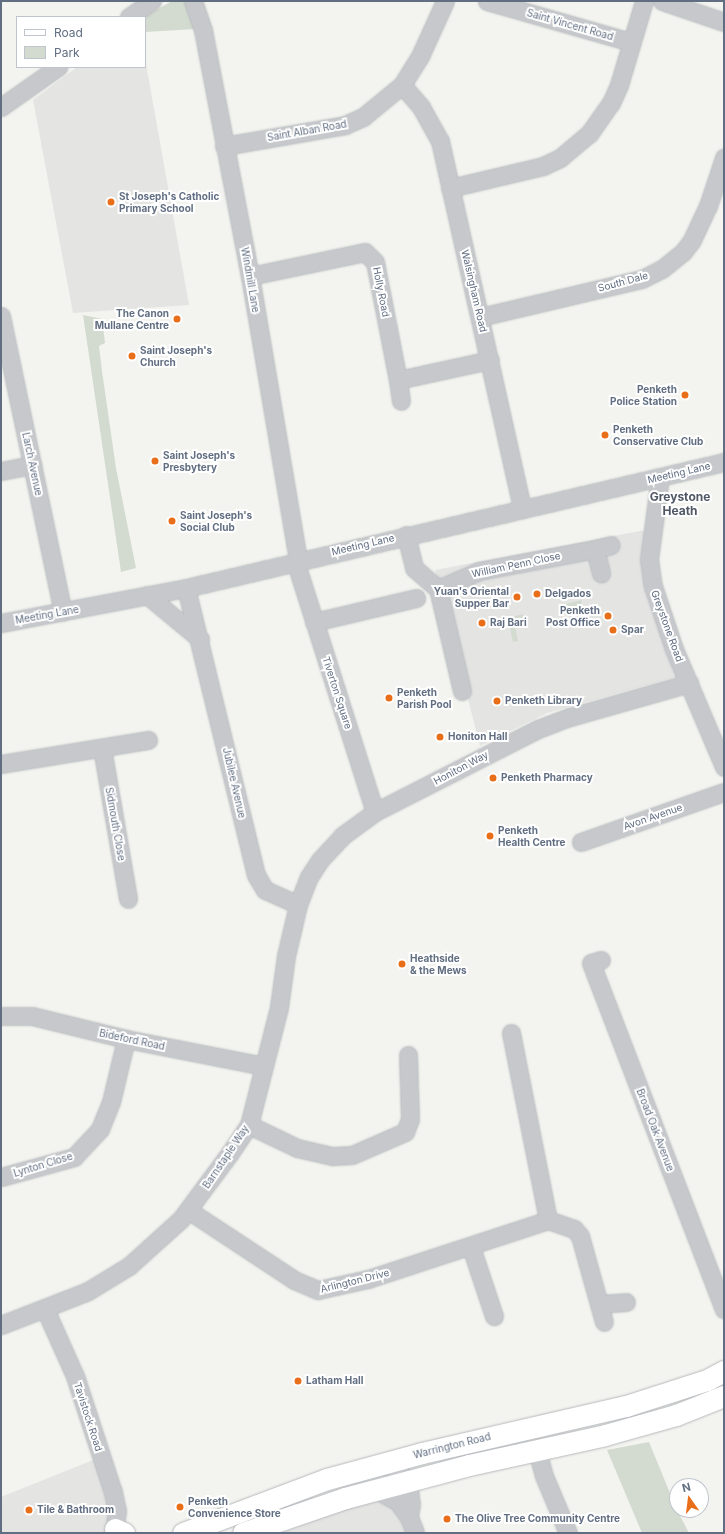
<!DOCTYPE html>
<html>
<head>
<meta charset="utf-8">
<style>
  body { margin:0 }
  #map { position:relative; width:725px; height:1534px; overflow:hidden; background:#f3f4ef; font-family:Inter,sans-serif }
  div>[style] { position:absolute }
  .built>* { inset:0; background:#e4e4e3 }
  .green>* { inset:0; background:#d3dbd0 }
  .roads { filter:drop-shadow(0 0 1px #b6b9bd) drop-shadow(0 0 1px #b6b9bd) }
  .minor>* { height:17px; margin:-8.5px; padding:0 8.5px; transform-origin:8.5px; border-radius:8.5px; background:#c6c8cc }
  .major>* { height:21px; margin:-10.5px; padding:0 10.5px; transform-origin:10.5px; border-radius:10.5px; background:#fff }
  .dots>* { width:11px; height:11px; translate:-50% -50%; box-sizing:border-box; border:2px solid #fff; border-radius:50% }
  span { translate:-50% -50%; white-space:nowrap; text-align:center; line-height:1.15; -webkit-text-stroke:4px #fff; paint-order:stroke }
  .street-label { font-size:10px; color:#616e82 }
  .poi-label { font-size:10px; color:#616e82; font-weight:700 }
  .left { translate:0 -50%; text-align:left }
  .right { translate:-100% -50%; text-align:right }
  .quarter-label { font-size:12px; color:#505866; font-weight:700 }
  .frame { position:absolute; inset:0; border:2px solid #616e82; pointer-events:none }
  .legend { position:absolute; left:16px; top:16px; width:130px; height:52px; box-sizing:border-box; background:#fff; border:1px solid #c0c5cd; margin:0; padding:5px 7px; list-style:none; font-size:12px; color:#616e82 }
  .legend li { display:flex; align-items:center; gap:8px; height:20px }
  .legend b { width:20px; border:1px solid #c0c5cd }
  .north { position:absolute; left:669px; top:1478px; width:40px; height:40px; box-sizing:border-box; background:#fff; border:1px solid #c0c5cd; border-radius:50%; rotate:346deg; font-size:11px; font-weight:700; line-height:16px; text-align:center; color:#616e82 }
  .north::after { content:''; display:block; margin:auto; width:14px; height:18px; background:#e96e1a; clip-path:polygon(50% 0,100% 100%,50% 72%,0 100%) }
</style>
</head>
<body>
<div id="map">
  <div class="built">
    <i style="clip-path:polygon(145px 58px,189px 305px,73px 313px,33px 100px,77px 67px,145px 67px)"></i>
    <i style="clip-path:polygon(645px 530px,642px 569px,645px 587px,679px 676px,547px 713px,480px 746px,435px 570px)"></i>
    <i style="clip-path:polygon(103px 1456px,119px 1502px,106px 1533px,1px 1533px,1px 1497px)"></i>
    <i style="clip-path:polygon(394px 1491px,404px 1495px,423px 1533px,281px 1533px)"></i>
  </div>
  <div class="green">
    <i style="clip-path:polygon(172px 1px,189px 1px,196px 29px,145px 32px,144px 17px)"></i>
    <i style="clip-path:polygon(83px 315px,102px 319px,105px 343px,99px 346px,102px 371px,116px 468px,136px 568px,121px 572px)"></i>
    <i style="clip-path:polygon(581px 600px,587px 625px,582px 626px,578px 606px,567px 609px,566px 604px)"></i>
    <i style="clip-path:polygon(523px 614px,524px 619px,514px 622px,518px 641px,513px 642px,508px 618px)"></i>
    <i style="clip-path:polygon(649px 1442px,677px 1510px,689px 1533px,642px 1533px,607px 1450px)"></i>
  </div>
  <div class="roads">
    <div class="minor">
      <i style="left:193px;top:1px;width:31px;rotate:71deg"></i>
      <i style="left:203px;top:30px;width:250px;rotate:79.2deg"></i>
      <i style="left:250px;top:276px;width:289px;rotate:80.4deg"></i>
      <i style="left:487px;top:1px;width:150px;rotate:15.9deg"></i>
      <i style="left:662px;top:1px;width:65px;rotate:18.7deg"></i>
      <i style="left:129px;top:17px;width:28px;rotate:-35deg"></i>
      <i style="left:402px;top:85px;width:29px;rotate:49deg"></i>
      <i style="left:421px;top:107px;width:39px;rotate:61deg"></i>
      <i style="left:440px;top:141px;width:376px;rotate:77.4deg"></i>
      <i style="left:1px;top:107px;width:70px;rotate:-35.1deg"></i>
      <i style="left:224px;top:146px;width:123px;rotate:-9.8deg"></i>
      <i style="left:345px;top:125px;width:20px;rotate:-24deg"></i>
      <i style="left:363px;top:117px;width:50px;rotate:-39.4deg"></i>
      <i style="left:402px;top:85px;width:36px;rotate:-58deg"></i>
      <i style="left:421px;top:54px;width:58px;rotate:-65.6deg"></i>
      <i style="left:450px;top:188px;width:96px;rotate:-13.3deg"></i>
      <i style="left:543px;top:166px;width:19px;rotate:-25deg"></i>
      <i style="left:560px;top:158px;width:38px;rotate:-40deg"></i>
      <i style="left:589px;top:134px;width:38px;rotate:-55deg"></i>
      <i style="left:611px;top:103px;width:20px;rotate:-66deg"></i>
      <i style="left:619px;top:85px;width:88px;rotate:-73.4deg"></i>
      <i style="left:250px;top:276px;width:117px;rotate:-11.8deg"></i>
      <i style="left:365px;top:252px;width:14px;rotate:45deg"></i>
      <i style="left:375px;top:262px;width:120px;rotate:79deg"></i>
      <i style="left:398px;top:380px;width:94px;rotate:-12.3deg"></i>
      <i style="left:1px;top:316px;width:302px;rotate:78.2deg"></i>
      <i style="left:480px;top:317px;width:166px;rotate:-13.2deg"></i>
      <i style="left:642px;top:279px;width:22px;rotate:-27deg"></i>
      <i style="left:662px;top:269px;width:27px;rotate:-39deg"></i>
      <i style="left:683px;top:252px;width:15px;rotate:-53deg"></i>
      <i style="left:692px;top:240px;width:38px;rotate:-65deg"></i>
      <i style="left:708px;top:206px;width:51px;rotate:-71.6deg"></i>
      <i style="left:398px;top:380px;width:21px;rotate:82deg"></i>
      <i style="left:1px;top:471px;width:32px;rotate:-11deg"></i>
      <i style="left:660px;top:477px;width:83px;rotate:97.6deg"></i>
      <i style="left:649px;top:559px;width:27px;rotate:82deg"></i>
      <i style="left:653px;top:586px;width:66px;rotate:71.6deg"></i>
      <i style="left:674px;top:649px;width:128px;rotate:67deg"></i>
      <i style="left:406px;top:535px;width:34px;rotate:76deg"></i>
      <i style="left:414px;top:568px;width:32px;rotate:41deg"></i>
      <i style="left:595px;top:549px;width:16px;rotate:-14deg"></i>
      <i style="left:299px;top:573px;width:251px;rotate:72.4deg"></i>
      <i style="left:186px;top:588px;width:295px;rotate:76.3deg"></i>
      <i style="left:256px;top:875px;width:17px;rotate:59deg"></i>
      <i style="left:265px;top:890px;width:36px;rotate:24deg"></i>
      <i style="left:147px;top:595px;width:69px;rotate:39.7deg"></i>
      <i style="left:314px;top:622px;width:105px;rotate:-13.2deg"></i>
      <i style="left:1px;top:623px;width:188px;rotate:-10.7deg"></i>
      <i style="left:186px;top:588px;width:553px;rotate:-13.18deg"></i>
      <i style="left:462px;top:691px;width:105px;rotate:-103.2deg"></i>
      <i style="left:438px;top:589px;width:45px;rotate:-23.7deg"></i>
      <i style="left:479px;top:571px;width:118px;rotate:-10.7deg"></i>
      <i style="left:595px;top:549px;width:25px;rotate:76deg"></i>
      <i style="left:102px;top:748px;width:153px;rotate:80.2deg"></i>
      <i style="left:1px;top:764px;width:149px;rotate:-9.3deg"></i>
      <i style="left:581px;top:842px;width:151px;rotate:-19.3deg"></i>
      <i style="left:601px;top:960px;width:10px;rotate:163deg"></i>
      <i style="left:591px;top:963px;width:371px;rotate:69deg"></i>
      <i style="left:1px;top:1016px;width:31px"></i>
      <i style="left:32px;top:1016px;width:97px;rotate:13.7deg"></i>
      <i style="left:126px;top:1039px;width:140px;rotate:11.1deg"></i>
      <i style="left:511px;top:1033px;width:191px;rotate:78.8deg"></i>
      <i style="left:249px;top:1125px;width:53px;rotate:25.6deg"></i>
      <i style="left:297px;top:1148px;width:37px;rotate:13deg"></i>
      <i style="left:333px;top:1156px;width:19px;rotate:-3deg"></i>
      <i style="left:352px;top:1155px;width:58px;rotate:-23.5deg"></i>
      <i style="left:405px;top:1132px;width:14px;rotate:-69deg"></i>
      <i style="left:410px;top:1119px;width:64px;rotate:-91.8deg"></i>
      <i style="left:1px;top:1177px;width:76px;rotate:-15.3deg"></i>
      <i style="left:74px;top:1157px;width:38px;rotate:-47deg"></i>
      <i style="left:100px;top:1129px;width:29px;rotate:-68deg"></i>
      <i style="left:111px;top:1102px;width:65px;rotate:-76.6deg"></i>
      <i style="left:188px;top:1210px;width:127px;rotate:33.4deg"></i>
      <i style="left:294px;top:1280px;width:26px;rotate:23deg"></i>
      <i style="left:318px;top:1290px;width:51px;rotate:-12.4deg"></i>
      <i style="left:368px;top:1279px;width:189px;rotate:-18.1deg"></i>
      <i style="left:548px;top:1220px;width:28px;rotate:19deg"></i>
      <i style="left:574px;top:1229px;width:9px;rotate:49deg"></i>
      <i style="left:580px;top:1236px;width:89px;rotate:74.4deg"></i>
      <i style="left:471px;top:1247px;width:73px;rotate:71.6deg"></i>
      <i style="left:599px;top:1304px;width:27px;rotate:-4deg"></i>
      <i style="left:45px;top:1309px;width:73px;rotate:65.9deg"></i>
      <i style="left:75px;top:1376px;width:122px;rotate:71.9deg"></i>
      <i style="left:113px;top:1492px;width:19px;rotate:78deg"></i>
      <i style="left:117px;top:1511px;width:22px;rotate:98deg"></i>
      <i style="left:1px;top:1325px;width:93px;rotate:-21.3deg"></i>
      <i style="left:88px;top:1291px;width:48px;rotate:-31.4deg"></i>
      <i style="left:129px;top:1266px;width:70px;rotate:-42.1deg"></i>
      <i style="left:181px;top:1219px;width:82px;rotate:-53.4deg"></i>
      <i style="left:230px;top:1153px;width:34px;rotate:-56deg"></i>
      <i style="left:249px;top:1125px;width:122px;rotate:-75.7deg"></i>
      <i style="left:279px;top:1007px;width:51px;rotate:-82.2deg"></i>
      <i style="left:286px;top:956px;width:52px;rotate:-76.8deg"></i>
      <i style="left:298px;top:905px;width:30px;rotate:-69deg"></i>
      <i style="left:309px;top:877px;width:20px;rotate:-57deg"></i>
      <i style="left:320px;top:860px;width:33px;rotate:-47deg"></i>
      <i style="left:342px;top:836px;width:41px;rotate:-36deg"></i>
      <i style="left:375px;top:812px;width:183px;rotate:-27deg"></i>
      <i style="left:538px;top:729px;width:34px;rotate:-21deg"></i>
      <i style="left:570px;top:717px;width:124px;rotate:-15.9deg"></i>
      <i style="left:537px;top:1450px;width:27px;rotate:75deg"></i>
      <i style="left:544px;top:1476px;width:62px;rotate:67.2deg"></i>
      <i style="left:379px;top:1464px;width:16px;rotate:15deg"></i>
      <i style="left:394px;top:1468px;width:19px;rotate:43deg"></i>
      <i style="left:408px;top:1481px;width:23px;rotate:83deg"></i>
      <i style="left:411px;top:1504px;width:13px;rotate:99deg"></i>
      <i style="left:375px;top:1489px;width:26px;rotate:29deg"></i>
      <i style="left:398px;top:1502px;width:19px;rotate:54deg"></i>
      <i style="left:409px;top:1517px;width:17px;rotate:69deg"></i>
    </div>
    <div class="major">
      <i style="left:115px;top:1529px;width:10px;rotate:24deg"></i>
      <i style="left:183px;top:1533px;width:154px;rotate:-20.6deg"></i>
      <i style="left:327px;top:1479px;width:98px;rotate:-15.3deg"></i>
      <i style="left:422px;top:1453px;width:209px;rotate:-13deg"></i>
      <i style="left:626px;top:1406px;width:85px;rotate:-17.8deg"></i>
      <i style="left:707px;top:1380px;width:19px;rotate:-28deg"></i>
      <i style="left:243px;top:1533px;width:108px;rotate:-18.9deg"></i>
      <i style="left:345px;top:1498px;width:128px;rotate:-14.9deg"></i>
      <i style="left:469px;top:1465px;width:139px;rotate:-12.4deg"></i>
      <i style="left:605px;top:1435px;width:74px;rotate:-15.7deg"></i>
      <i style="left:676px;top:1415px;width:52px;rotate:-21.6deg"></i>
    </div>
  </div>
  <div class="dots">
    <i style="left:111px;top:202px;background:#e96e1a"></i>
    <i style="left:177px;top:319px;background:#e96e1a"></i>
    <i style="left:132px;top:356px;background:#e96e1a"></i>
    <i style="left:685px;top:395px;background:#e96e1a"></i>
    <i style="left:605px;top:435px;background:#e96e1a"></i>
    <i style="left:155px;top:461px;background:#e96e1a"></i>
    <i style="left:172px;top:521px;background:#e96e1a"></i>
    <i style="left:537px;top:594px;background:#e96e1a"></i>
    <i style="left:517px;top:597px;background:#e96e1a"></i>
    <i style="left:608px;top:616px;background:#e96e1a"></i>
    <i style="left:482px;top:623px;background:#e96e1a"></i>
    <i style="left:613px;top:630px;background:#e96e1a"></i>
    <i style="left:389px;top:698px;background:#e96e1a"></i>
    <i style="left:497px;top:701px;background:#e96e1a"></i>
    <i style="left:440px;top:737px;background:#e96e1a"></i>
    <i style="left:493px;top:778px;background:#e96e1a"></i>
    <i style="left:490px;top:836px;background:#e96e1a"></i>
    <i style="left:402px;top:964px;background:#e96e1a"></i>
    <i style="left:298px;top:1381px;background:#e96e1a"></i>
    <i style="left:180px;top:1507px;background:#e96e1a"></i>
    <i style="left:29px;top:1510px;background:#e96e1a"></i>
    <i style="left:447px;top:1519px;background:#e96e1a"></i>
  </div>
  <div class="street-label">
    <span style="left:570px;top:25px;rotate:16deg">Saint Vincent Road</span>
    <span style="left:307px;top:131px;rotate:-10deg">Saint Alban Road</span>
    <span style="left:250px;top:280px;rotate:80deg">Windmill Lane</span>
    <span style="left:623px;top:282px;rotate:-15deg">South Dale</span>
    <span style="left:474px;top:291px;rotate:77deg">Walsingham Road</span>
    <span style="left:381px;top:292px;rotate:79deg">Holly Road</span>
    <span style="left:32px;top:464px;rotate:78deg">Larch Avenue</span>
    <span style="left:679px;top:473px;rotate:-13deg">Meeting Lane</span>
    <span style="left:363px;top:545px;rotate:-13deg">Meeting Lane</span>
    <span style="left:516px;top:565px;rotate:-12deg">William Penn Close</span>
    <span style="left:47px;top:615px;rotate:-10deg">Meeting Lane</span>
    <span style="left:667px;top:626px;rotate:70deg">Greystone Road</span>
    <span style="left:337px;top:693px;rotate:72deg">Tiverton Square</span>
    <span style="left:461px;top:768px;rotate:-28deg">Honiton Way</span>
    <span style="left:234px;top:783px;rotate:77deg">Jubilee Avenue</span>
    <span style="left:653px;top:817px;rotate:-19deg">Avon Avenue</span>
    <span style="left:115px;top:824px;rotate:80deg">Sidmouth Close</span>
    <span style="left:132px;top:1040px;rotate:12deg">Bideford Road</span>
    <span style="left:655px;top:1130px;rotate:69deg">Broad Oak Avenue</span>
    <span style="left:226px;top:1157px;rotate:-56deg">Barnstaple Way</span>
    <span style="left:43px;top:1165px;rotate:-17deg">Lynton Close</span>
    <span style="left:355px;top:1281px;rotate:-14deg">Arlington Drive</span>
    <span style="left:88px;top:1417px;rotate:72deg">Tavistock Road</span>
    <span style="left:452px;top:1446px;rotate:-14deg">Warrington Road</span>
  </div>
  <div class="poi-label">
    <span class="left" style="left:119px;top:202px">St Joseph's Catholic<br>Primary School</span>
    <span class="right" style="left:169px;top:319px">The Canon<br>Mullane Centre</span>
    <span class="left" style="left:140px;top:356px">Saint Joseph's<br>Church</span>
    <span class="right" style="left:677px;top:395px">Penketh<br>Police Station</span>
    <span class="left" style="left:613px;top:435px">Penketh<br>Conservative Club</span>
    <span class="left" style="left:163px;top:461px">Saint Joseph's<br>Presbytery</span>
    <span class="left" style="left:180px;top:521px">Saint Joseph's<br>Social Club</span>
    <span class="right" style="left:509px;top:597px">Yuan's Oriental<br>Supper Bar</span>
    <span class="left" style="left:545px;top:594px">Delgados</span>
    <span class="right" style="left:600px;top:616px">Penketh<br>Post Office</span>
    <span class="left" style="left:490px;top:623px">Raj Bari</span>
    <span class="left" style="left:621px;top:630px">Spar</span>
    <span class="left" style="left:397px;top:698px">Penketh<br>Parish Pool</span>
    <span class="left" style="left:505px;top:701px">Penketh Library</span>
    <span class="left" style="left:448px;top:737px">Honiton Hall</span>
    <span class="left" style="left:501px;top:778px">Penketh Pharmacy</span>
    <span class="left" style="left:498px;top:836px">Penketh<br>Health Centre</span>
    <span class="left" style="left:410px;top:964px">Heathside<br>&amp; the Mews</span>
    <span class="left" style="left:306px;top:1381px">Latham Hall</span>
    <span class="left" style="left:188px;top:1507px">Penketh<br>Convenience Store</span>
    <span class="left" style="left:37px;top:1510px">Tile &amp; Bathroom</span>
    <span class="left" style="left:455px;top:1519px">The Olive Tree Community Centre</span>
  </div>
  <div class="quarter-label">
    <span style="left:680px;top:504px">Greystone<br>Heath</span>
  </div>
  <div class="frame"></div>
  <ul class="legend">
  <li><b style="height:5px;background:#fff"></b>Road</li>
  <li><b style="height:11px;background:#d3dbd0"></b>Park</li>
  </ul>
  <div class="north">N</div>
</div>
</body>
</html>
